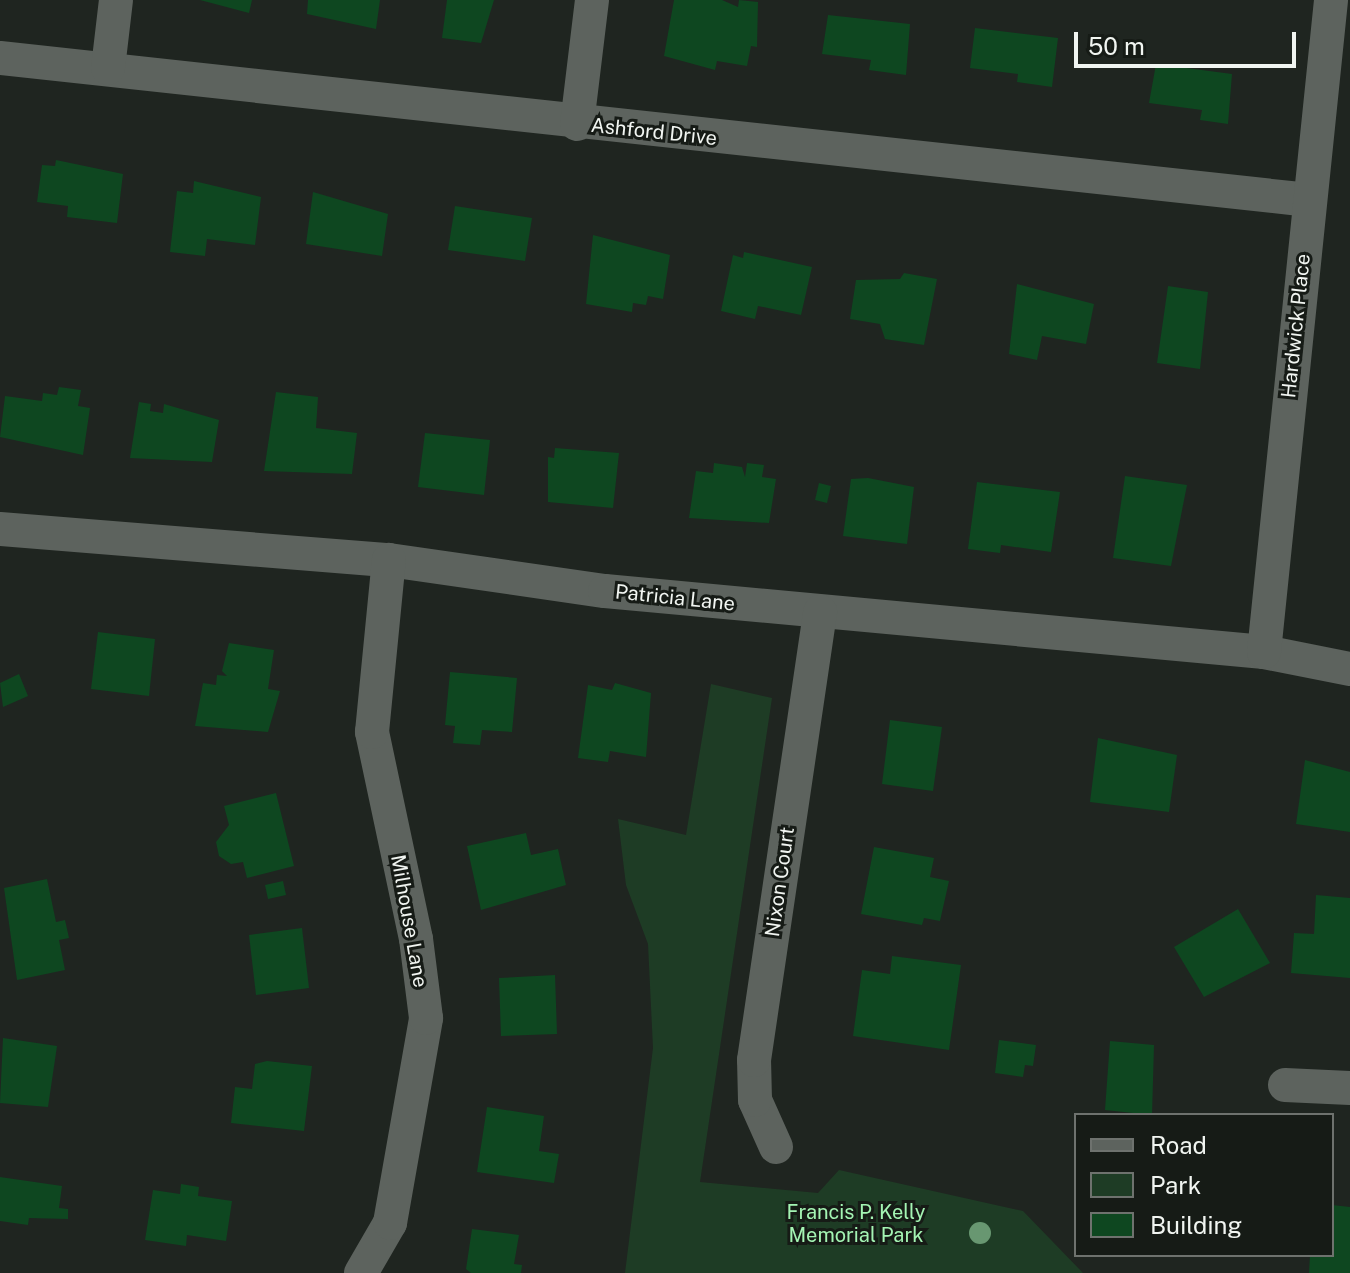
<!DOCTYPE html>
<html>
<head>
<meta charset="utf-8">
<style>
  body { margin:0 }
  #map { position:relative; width:1350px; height:1273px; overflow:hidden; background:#1f2520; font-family:"Public Sans",sans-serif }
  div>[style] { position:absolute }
  .green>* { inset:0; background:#1e3c25 }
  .building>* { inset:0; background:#0e4720 }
  .street>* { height:34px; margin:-17px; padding:0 17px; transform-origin:17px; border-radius:17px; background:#5d635e }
  .trees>* { width:22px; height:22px; margin:-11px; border-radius:50%; background:#689771 }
  span { translate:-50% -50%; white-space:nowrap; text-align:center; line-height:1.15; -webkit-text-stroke:6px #161b16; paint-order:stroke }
  .street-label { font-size:20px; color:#f1f5f1 }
  .park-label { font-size:20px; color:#a4f4b3 }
  .legend { position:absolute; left:1074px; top:1113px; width:260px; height:144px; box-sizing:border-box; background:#161b16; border:2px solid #6e726e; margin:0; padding:10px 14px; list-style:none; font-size:24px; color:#f1f5f1 }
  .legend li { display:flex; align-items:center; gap:16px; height:40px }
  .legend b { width:40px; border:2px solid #6e726e }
  .scale { position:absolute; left:1074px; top:32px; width:222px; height:36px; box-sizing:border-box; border:4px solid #f1f5f1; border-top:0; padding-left:10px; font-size:24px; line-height:28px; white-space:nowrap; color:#f1f5f1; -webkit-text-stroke:6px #161b16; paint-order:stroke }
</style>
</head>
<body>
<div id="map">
  <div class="green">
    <i style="clip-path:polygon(711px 684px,772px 698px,700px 1182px,818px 1193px,839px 1170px,1023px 1211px,1083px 1273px,625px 1273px,653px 1048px,648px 944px,626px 885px,618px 819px,686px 835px)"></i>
  </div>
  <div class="building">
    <i style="clip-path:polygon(200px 0,252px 0,249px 13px)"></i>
    <i style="clip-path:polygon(308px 0,380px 0,376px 29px,307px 14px)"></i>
    <i style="clip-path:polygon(447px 0,494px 0,481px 43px,442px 38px)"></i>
    <i style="clip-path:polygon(674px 0,722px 0,738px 7px,739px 0,758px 2px,757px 47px,751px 46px,747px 66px,717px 61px,715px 70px,664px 56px)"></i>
    <i style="clip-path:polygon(828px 15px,910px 24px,906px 75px,869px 70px,871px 60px,822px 54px)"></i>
    <i style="clip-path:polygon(975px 28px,1058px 38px,1052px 87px,1017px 82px,1018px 74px,970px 68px)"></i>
    <i style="clip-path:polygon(1156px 64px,1232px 74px,1228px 124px,1200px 120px,1202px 110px,1149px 103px)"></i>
    <i style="clip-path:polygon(56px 160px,123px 174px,117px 223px,67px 217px,68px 206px,37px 202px,42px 165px,55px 166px)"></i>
    <i style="clip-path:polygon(194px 181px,261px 197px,255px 245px,207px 239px,205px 256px,170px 252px,177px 191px,193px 193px)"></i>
    <i style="clip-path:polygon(313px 192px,388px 214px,382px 256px,306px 244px)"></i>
    <i style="clip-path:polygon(455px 206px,532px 218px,525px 261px,448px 250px)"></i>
    <i style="clip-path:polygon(593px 235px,670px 255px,663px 299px,648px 296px,646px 305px,633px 303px,632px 312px,586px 304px)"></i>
    <i style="clip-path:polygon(744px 252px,812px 267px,801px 315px,758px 306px,755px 319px,721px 311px,733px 255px,743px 258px)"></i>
    <i style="clip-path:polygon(904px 273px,937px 279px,924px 345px,885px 339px,880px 324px,850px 319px,856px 280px,900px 279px)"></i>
    <i style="clip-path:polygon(1017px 284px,1094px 304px,1086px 344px,1042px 336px,1037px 360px,1009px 354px)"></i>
    <i style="clip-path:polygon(1168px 286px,1208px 292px,1200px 369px,1157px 363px)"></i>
    <i style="clip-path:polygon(59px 387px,81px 390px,78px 406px,90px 408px,83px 455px,0 437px,5px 396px,42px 401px,43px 393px,57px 395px)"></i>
    <i style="clip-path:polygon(276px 392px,318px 397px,316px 428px,357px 433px,352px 474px,264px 471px)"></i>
    <i style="clip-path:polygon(139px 402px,151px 404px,150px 411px,163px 413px,164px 404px,219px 420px,212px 462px,130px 458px)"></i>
    <i style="clip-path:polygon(425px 433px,490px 440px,484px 495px,418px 487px)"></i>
    <i style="clip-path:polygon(555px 448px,619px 453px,613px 508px,548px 502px,548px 457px,554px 458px)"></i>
    <i style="clip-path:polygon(714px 463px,742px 467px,745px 477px,747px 463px,764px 465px,762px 477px,776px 479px,769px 523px,689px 518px,696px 471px,713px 473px)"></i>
    <i style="clip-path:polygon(1125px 476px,1187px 485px,1171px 566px,1113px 558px)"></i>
    <i style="clip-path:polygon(868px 478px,914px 487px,907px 544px,843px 536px,851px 479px)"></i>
    <i style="clip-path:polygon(977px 482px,1060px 492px,1051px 552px,1001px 545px,1000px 553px,968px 549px)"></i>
    <i style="clip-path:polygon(819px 483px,831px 486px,827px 503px,815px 500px)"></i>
    <i style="clip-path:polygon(98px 632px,155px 639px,149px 696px,91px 689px)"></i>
    <i style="clip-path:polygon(229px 643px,274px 650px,268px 689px,280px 691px,268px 732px,195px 726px,203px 683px,216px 685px,217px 675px,227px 676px,222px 671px)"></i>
    <i style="clip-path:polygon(450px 672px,517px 678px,512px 732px,482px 730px,480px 745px,453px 743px,455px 726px,445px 725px)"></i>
    <i style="clip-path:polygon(19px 674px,28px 696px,3px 707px,0 683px)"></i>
    <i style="clip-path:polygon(615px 683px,651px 693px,646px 757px,610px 751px,608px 762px,578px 758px,588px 685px,612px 690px)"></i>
    <i style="clip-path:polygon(890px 720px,942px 727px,933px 791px,882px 784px)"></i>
    <i style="clip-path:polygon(1098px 738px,1177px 755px,1169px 812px,1090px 802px)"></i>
    <i style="clip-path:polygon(1305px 760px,1350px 772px,1350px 832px,1296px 824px)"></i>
    <i style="clip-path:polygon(276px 793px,294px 866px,247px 878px,243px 862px,231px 864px,219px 856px,216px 842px,229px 825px,224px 806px)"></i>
    <i style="clip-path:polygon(526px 833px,531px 855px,558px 849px,566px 885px,481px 910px,467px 846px)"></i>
    <i style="clip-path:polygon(874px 847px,934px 858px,930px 877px,949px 881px,940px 921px,924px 918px,922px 925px,861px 914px)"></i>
    <i style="clip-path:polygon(47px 879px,56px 922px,65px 920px,69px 938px,59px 940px,65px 970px,17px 980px,4px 888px)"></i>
    <i style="clip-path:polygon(283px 881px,286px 895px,268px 899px,265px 885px)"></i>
    <i style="clip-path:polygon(1316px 895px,1350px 898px,1350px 978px,1291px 973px,1294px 933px,1314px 934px)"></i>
    <i style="clip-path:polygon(1238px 909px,1270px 963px,1204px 997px,1174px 947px)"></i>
    <i style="clip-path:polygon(302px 928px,309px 988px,256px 995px,249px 935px)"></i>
    <i style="clip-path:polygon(892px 956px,961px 965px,949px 1050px,853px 1036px,862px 970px,890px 974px)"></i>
    <i style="clip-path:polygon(555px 975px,557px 1034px,501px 1036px,499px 978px)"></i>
    <i style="clip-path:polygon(3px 1038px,57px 1046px,48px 1107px,0 1103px)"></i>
    <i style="clip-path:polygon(999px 1040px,1036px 1045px,1033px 1066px,1025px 1065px,1023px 1077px,995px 1073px)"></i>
    <i style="clip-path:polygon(1110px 1041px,1154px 1045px,1152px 1115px,1105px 1110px)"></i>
    <i style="clip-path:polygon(267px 1061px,312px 1066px,304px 1131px,231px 1123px,235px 1087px,252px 1089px,255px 1064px)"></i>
    <i style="clip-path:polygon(487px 1107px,544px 1116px,539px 1151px,559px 1154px,554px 1183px,477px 1172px)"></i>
    <i style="clip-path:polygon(0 1177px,62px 1186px,59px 1208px,68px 1209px,68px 1219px,29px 1218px,28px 1225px,0 1221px)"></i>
    <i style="clip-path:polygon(181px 1184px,199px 1187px,198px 1196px,232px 1201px,226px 1241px,187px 1235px,186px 1246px,145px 1240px,153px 1190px,180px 1194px)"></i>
    <i style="clip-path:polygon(1332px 1205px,1350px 1207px,1350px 1273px,1309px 1273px,1310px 1255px,1332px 1255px)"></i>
    <i style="clip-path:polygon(472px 1229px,519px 1235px,514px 1264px,522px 1265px,521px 1273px,471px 1273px,466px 1269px)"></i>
  </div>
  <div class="street">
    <i style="left:0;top:58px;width:1317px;rotate:6.19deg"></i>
    <i style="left:108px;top:68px;width:68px;rotate:-83.3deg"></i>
    <i style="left:577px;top:124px;width:125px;rotate:-83.1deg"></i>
    <i style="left:0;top:529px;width:390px;rotate:4.6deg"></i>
    <i style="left:389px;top:560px;width:218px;rotate:8.2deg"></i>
    <i style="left:605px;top:591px;width:662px;rotate:5.29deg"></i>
    <i style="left:1264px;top:652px;width:88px;rotate:11.2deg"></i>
    <i style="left:1264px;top:652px;width:655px;rotate:-84.13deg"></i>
    <i style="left:1285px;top:1085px;width:65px;rotate:2.6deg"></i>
    <i style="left:776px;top:1147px;width:51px;rotate:-114.1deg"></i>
    <i style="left:755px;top:1100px;width:40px;rotate:-91.4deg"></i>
    <i style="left:754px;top:1060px;width:453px;rotate:-81.6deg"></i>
    <i style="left:361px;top:1273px;width:58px;rotate:-59.9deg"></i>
    <i style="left:390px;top:1223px;width:208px;rotate:-80deg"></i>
    <i style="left:426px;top:1018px;width:80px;rotate:-97.2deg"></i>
    <i style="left:416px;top:939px;width:212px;rotate:-102deg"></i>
    <i style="left:372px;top:732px;width:173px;rotate:-84.4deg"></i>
  </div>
  <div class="trees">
    <i style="left:980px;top:1233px"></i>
  </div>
  <div class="street-label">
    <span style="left:654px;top:132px;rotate:6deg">Ashford Drive</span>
    <span style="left:1296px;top:326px;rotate:-84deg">Hardwick Place</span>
    <span style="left:675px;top:598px;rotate:6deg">Patricia Lane</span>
    <span style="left:780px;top:882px;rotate:-82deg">Nixon Court</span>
    <span style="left:409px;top:921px;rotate:80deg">Milhouse Lane</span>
  </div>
  <div class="park-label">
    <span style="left:856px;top:1224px">Francis P. Kelly<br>Memorial Park</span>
  </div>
  <ul class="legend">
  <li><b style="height:10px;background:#5d635e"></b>Road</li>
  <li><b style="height:22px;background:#1e3c25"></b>Park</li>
  <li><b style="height:22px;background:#0e4720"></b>Building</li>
  </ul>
  <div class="scale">50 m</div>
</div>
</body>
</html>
